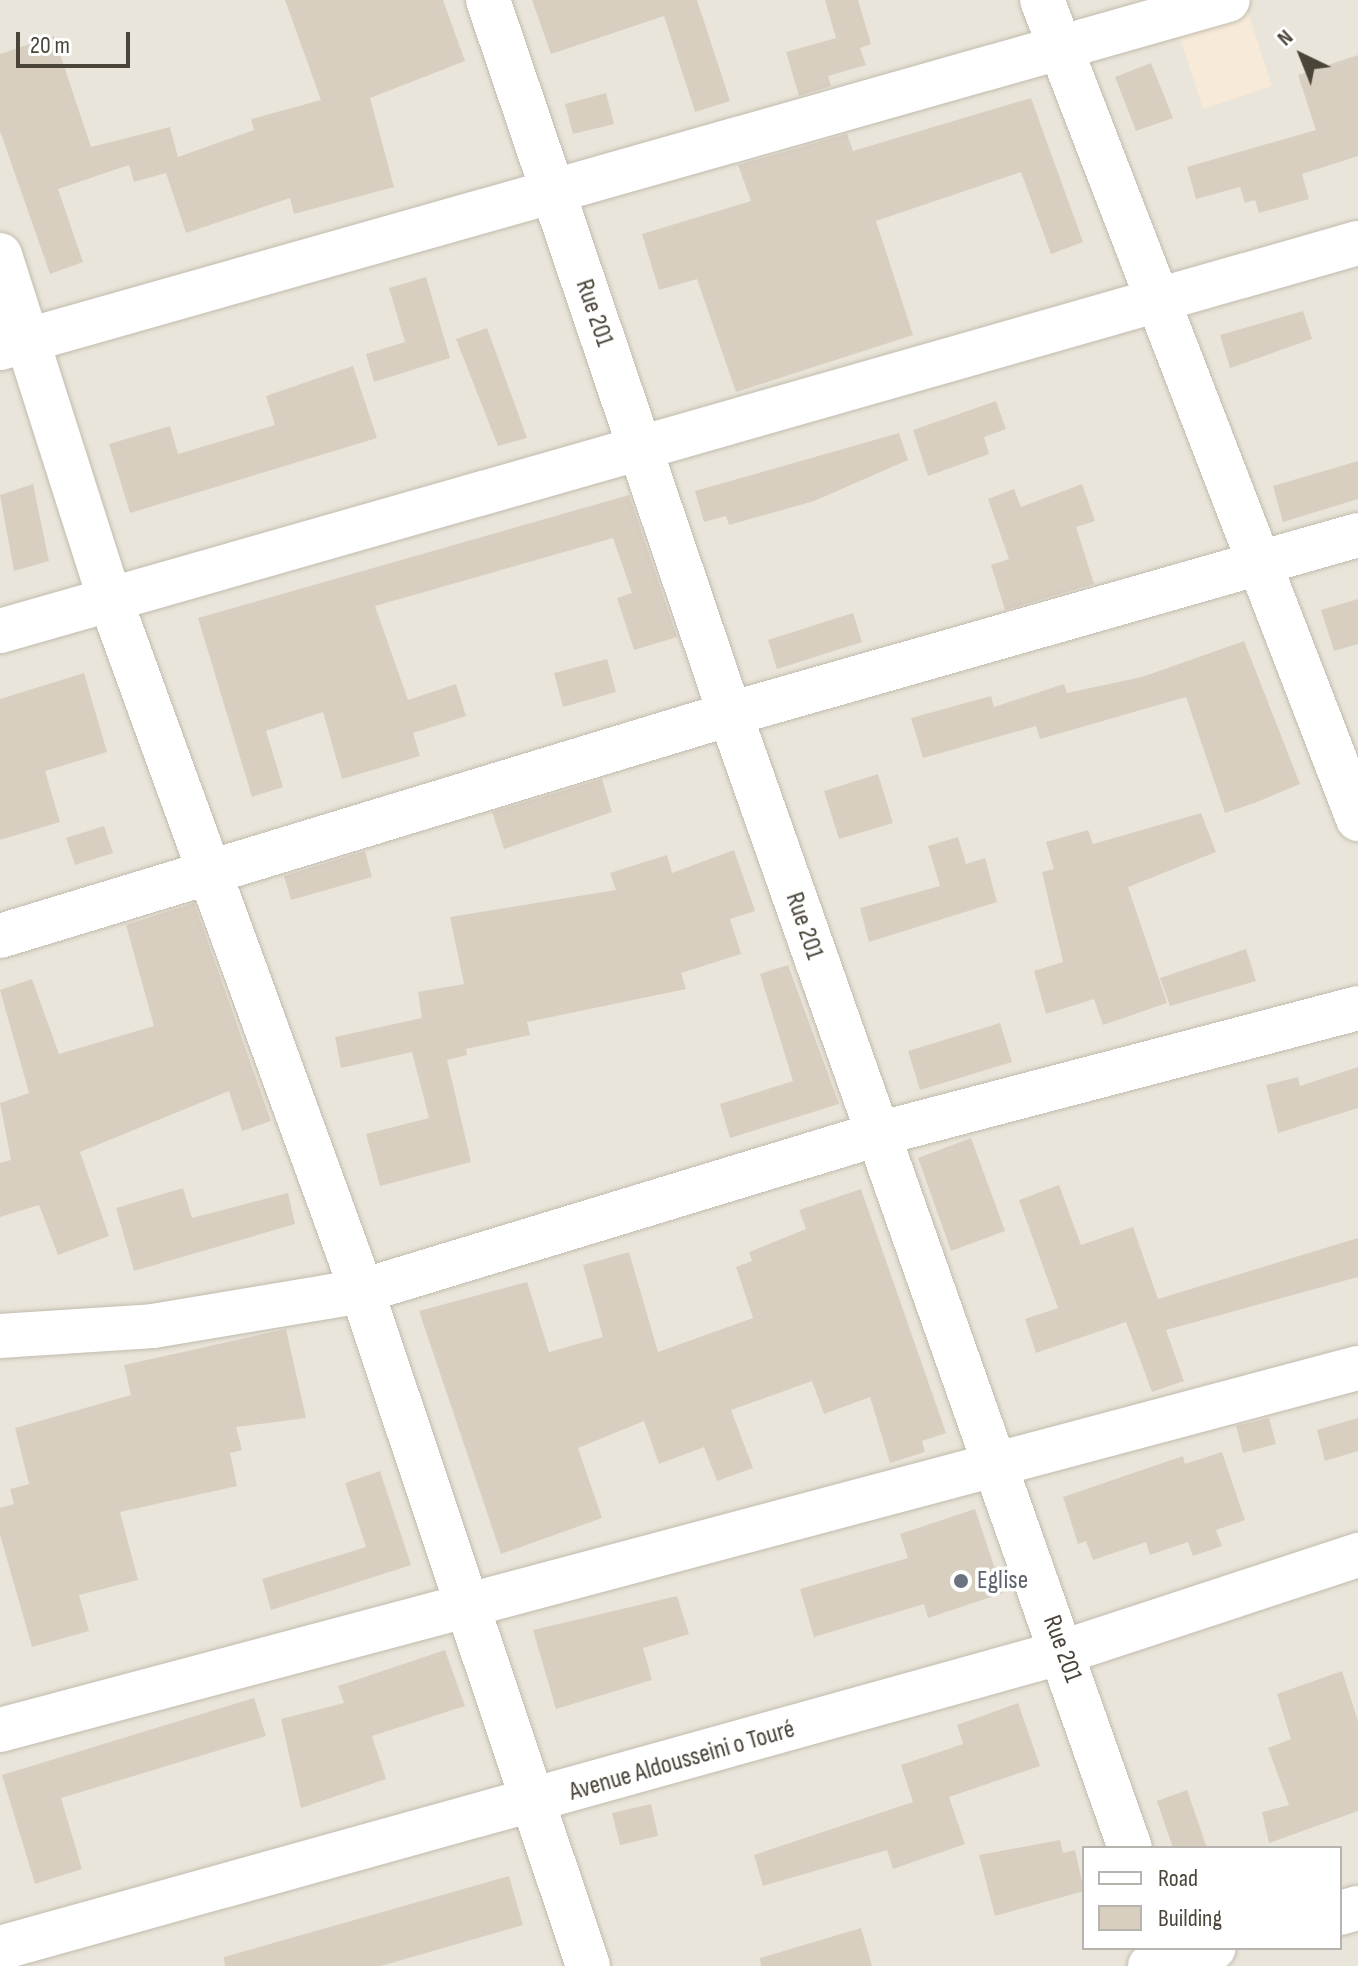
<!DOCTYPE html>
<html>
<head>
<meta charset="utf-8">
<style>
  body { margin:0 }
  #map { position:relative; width:1358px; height:1966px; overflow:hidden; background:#f6f3ec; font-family:"Sofia Sans Condensed",sans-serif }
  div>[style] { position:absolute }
  .residential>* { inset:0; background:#eae5da }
  .commercial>* { inset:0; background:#f7ead8 }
  .building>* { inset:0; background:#d8cfc1 }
  .roads { filter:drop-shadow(0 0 2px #c2bbae) drop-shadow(0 0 2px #c2bbae) }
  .minor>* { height:44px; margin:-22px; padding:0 22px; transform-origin:22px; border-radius:22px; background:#fff }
  .dots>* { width:22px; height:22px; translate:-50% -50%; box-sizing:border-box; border:4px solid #fff; border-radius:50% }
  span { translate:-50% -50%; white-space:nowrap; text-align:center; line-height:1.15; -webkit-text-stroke:7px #fff; paint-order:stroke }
  .street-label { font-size:26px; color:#4b4439 }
  .worship-label { font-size:26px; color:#5b616d }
  .left { translate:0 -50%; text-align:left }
  .legend { position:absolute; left:1082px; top:1846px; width:260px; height:104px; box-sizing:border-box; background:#fff; border:2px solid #b7b4b0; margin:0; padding:10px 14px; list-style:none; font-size:24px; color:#4b4439 }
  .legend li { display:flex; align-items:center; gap:16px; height:40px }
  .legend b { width:40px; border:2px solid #b7b4b0 }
  .north { position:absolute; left:1262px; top:16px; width:80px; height:80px; -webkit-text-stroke:6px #fff; paint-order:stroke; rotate:317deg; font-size:22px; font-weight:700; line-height:32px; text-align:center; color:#4b4439 }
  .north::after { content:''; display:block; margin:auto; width:28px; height:36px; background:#4b4439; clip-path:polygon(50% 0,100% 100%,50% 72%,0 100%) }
  .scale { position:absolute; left:16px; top:32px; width:114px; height:36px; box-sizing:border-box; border:4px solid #4b4439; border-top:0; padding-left:10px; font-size:24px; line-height:28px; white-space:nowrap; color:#4b4439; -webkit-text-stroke:6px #fff; paint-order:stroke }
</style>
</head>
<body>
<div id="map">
  <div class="residential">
    <i style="clip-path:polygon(evenodd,0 0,1358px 0,1358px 1966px,0 1966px,0 0,1084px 1848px,1340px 1848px,1340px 1948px,1084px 1948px,1084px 1848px)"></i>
  </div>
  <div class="commercial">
    <i style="clip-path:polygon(1245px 3px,1272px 86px,1203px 109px,1176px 26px)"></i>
  </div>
  <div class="building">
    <i style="clip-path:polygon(285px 0,443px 0,465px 61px,370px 98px,394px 187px,294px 214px,290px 198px,186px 233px,166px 173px,134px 182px,129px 165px,58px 189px,83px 262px,50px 274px,0 131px,0 54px,54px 36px,91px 147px,170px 127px,178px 157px,254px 130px,251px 119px,321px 100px)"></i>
    <i style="clip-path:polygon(532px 0,697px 0,730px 101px,695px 112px,664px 16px,551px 54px)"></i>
    <i style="clip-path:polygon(825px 0,858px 0,871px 44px,860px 48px,866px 65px,828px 76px,831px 86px,799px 96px,786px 52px,836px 38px)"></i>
    <i style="clip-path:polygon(1358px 55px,1358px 156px,1302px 174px,1309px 199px,1259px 213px,1255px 200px,1245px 203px,1240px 187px,1196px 199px,1187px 167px,1316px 130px,1298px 75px)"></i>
    <i style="clip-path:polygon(1151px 63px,1173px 118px,1136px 131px,1115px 77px)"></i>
    <i style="clip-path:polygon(606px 93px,614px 124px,573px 134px,565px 104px)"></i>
    <i style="clip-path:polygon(1031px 98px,1083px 242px,1051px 254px,1021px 172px,876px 221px,913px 335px,736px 392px,697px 279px,659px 290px,642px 234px,751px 201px,738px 165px,847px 134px,853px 151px)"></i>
    <i style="clip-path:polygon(426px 277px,450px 358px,374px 382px,366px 354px,405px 342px,389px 288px)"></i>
    <i style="clip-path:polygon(1303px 311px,1312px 339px,1230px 368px,1220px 335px)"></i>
    <i style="clip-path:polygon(487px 328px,527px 438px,498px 446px,456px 339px)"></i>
    <i style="clip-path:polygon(353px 366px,377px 438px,130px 513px,109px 444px,170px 426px,178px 454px,275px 425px,266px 396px)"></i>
    <i style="clip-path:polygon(996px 401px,1006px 429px,984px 437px,989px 454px,928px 476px,913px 430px)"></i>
    <i style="clip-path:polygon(899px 433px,908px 460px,814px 501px,729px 525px,726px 516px,704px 522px,695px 491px)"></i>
    <i style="clip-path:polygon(1358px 461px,1358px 499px,1283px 522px,1273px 486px)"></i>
    <i style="clip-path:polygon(33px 484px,49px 561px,14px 571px,0 495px)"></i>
    <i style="clip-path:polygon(1082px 484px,1095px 521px,1076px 527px,1094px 584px,1005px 610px,991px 565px,1009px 559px,988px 499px,1014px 489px,1021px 507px)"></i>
    <i style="clip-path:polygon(629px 495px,677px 637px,634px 650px,617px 598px,632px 593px,613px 538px,375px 606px,408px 700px,456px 684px,466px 716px,413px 733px,420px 756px,342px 779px,323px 712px,266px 731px,283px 787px,252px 797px,198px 618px)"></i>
    <i style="clip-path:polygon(1358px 599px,1358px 644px,1334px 651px,1321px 610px)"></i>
    <i style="clip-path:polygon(853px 613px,862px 642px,777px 669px,768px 640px)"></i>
    <i style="clip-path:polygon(1244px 641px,1300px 784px,1257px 802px,1225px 813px,1186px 697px,1040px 739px,1036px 726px,923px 758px,911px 718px,991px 696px,994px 707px,1064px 684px,1067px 693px,1142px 677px)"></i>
    <i style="clip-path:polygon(607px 659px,616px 692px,563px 707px,554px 673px)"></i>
    <i style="clip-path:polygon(84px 673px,107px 752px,45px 771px,60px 822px,0 840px,0 699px)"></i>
    <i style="clip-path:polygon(878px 774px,893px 823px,839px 839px,824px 791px)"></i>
    <i style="clip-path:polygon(602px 779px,612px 812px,504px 849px,492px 812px)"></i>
    <i style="clip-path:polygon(1201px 813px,1216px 852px,1128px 887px,1167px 1003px,1103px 1025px,1094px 999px,1046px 1014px,1034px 971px,1063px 962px,1042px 872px,1054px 869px,1046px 842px,1088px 830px,1093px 844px)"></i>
    <i style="clip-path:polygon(104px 826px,113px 853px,75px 865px,66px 838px)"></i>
    <i style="clip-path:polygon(958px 837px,966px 864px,985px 858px,997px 902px,869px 942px,860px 908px,940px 886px,928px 846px)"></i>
    <i style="clip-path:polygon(734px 850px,755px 911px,730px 919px,741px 954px,681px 973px,686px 989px,527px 1022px,530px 1035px,466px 1049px,467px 1055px,447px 1060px,471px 1162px,380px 1186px,366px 1134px,429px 1118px,412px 1052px,341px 1068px,335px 1037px,422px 1018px,418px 992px,464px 984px,450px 917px,616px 890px,610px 873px,667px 855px,672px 873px)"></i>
    <i style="clip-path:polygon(365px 851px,372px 877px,291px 900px,284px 876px)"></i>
    <i style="clip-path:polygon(194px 903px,271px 1121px,242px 1131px,229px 1091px,80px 1152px,109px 1236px,58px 1255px,39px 1205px,0 1217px,0 1163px,11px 1160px,0 1103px,29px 1093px,0 990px,32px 979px,59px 1054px,154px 1026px,126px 925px)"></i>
    <i style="clip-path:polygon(1246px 949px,1256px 981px,1170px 1006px,1160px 978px)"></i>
    <i style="clip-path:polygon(788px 965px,839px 1104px,730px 1138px,720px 1104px,793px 1081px,760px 974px)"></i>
    <i style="clip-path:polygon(1000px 1023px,1012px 1062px,920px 1090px,908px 1051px)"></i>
    <i style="clip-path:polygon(1358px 1067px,1358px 1108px,1278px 1133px,1266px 1085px,1298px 1077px,1300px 1086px)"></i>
    <i style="clip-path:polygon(971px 1138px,1005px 1231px,951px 1251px,918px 1158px)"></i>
    <i style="clip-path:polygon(1059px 1185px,1081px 1245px,1133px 1227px,1158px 1299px,1358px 1238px,1358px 1277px,1166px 1330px,1184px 1381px,1152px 1392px,1126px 1322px,1036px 1353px,1025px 1319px,1058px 1308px,1019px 1200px)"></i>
    <i style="clip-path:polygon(183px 1188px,192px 1218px,288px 1193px,295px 1224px,134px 1271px,116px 1208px)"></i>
    <i style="clip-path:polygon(861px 1189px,946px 1433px,922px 1441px,925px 1452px,890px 1463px,870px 1397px,824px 1414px,812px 1381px,731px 1410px,753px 1468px,717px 1481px,704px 1447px,659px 1464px,644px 1421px,578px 1448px,602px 1518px,501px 1554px,419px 1311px,527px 1282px,549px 1352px,603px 1337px,583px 1265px,629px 1252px,658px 1352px,753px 1318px,736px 1267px,752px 1261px,749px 1252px,806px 1229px,799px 1210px)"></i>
    <i style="clip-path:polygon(286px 1329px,306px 1418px,236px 1427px,242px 1450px,230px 1453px,237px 1486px,120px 1512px,138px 1580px,79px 1595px,89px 1631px,32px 1647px,0 1535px,0 1508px,14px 1504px,10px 1489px,29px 1484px,15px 1428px,131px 1395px,124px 1365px)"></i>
    <i style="clip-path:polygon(1269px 1418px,1276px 1444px,1243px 1453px,1236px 1426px)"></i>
    <i style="clip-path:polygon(1358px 1418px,1358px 1451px,1325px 1461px,1317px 1430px)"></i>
    <i style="clip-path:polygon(1222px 1452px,1245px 1520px,1216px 1530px,1222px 1546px,1193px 1556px,1188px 1542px,1150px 1555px,1146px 1542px,1093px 1560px,1086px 1541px,1078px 1544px,1063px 1497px,1183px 1456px,1185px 1464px)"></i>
    <i style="clip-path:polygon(380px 1471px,411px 1565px,271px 1610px,262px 1579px,366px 1547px,345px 1483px)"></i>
    <i style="clip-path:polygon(975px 1509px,1003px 1593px,928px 1618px,924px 1604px,814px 1637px,800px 1589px,908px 1558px,900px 1534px)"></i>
    <i style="clip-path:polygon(677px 1596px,689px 1634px,643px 1648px,652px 1680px,556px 1709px,533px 1630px)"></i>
    <i style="clip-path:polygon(445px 1650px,465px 1706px,372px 1736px,386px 1779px,301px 1808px,281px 1719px,344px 1703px,338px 1686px)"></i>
    <i style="clip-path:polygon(1342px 1671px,1358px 1721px,1358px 1811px,1269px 1843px,1262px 1812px,1289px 1805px,1268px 1748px,1291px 1739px,1277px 1694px)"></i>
    <i style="clip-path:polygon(254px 1698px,266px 1736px,61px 1798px,82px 1869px,35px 1884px,2px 1775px)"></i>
    <i style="clip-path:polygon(1018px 1703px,1040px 1766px,949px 1797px,965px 1844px,893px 1869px,887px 1850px,763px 1886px,754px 1855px,913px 1802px,901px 1765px,963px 1744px,957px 1725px)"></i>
    <i style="clip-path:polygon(1187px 1790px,1207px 1848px,1173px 1848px,1157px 1801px)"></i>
    <i style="clip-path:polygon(651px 1804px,658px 1836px,620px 1845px,612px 1813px)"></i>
    <i style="clip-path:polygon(1060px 1840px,1063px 1853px,1075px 1850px,1084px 1891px,995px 1916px,979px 1855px)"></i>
    <i style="clip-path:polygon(509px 1876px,523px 1925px,381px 1966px,225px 1966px,224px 1957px)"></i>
    <i style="clip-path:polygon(861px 1928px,872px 1966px,761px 1966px,760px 1958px)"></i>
  </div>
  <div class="roads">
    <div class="minor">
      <i style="left:488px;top:0;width:754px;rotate:71.28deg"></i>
      <i style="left:730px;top:714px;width:1202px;rotate:70.57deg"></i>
      <i style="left:1042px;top:0;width:878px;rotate:68.9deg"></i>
      <i style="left:0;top:255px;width:361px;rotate:72.3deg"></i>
      <i style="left:110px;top:599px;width:736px;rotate:69.99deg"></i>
      <i style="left:362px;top:1291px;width:712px;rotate:71.49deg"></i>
      <i style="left:0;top:348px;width:1276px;rotate:-15.82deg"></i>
      <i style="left:0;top:631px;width:1412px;rotate:-15.95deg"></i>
      <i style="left:0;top:936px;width:763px;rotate:-16.92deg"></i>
      <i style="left:730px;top:714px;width:653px;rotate:-15.91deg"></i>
      <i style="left:0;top:1336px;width:153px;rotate:-3.7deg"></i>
      <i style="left:153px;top:1326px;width:212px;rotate:-9.5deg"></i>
      <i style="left:362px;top:1291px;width:539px;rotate:-16.92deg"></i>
      <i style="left:878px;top:1134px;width:496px;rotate:-14.7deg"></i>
      <i style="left:0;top:1730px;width:1405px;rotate:-14.93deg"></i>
      <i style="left:1340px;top:1913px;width:19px;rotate:-16deg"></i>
      <i style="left:0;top:1948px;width:1103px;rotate:-15.56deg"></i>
      <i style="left:1063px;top:1652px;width:311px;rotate:-18.2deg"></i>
      <i style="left:1150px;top:1966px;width:66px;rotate:-15.7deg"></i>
    </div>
  </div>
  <div class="dots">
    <i style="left:961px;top:1581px;background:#6b7280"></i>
  </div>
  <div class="street-label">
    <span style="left:594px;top:313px;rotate:71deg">Rue 201</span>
    <span style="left:804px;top:926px;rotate:71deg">Rue 201</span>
    <span style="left:1062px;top:1649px;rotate:70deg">Rue 201</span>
    <span style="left:682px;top:1761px;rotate:-16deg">Avenue Aldousseini o Touré</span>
  </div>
  <div class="worship-label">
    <span class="left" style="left:977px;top:1581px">Eglise</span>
  </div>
  <ul class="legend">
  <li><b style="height:10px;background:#fff"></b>Road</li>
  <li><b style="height:22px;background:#d8cfc1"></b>Building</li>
  </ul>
  <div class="north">N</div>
  <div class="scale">20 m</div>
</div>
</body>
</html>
